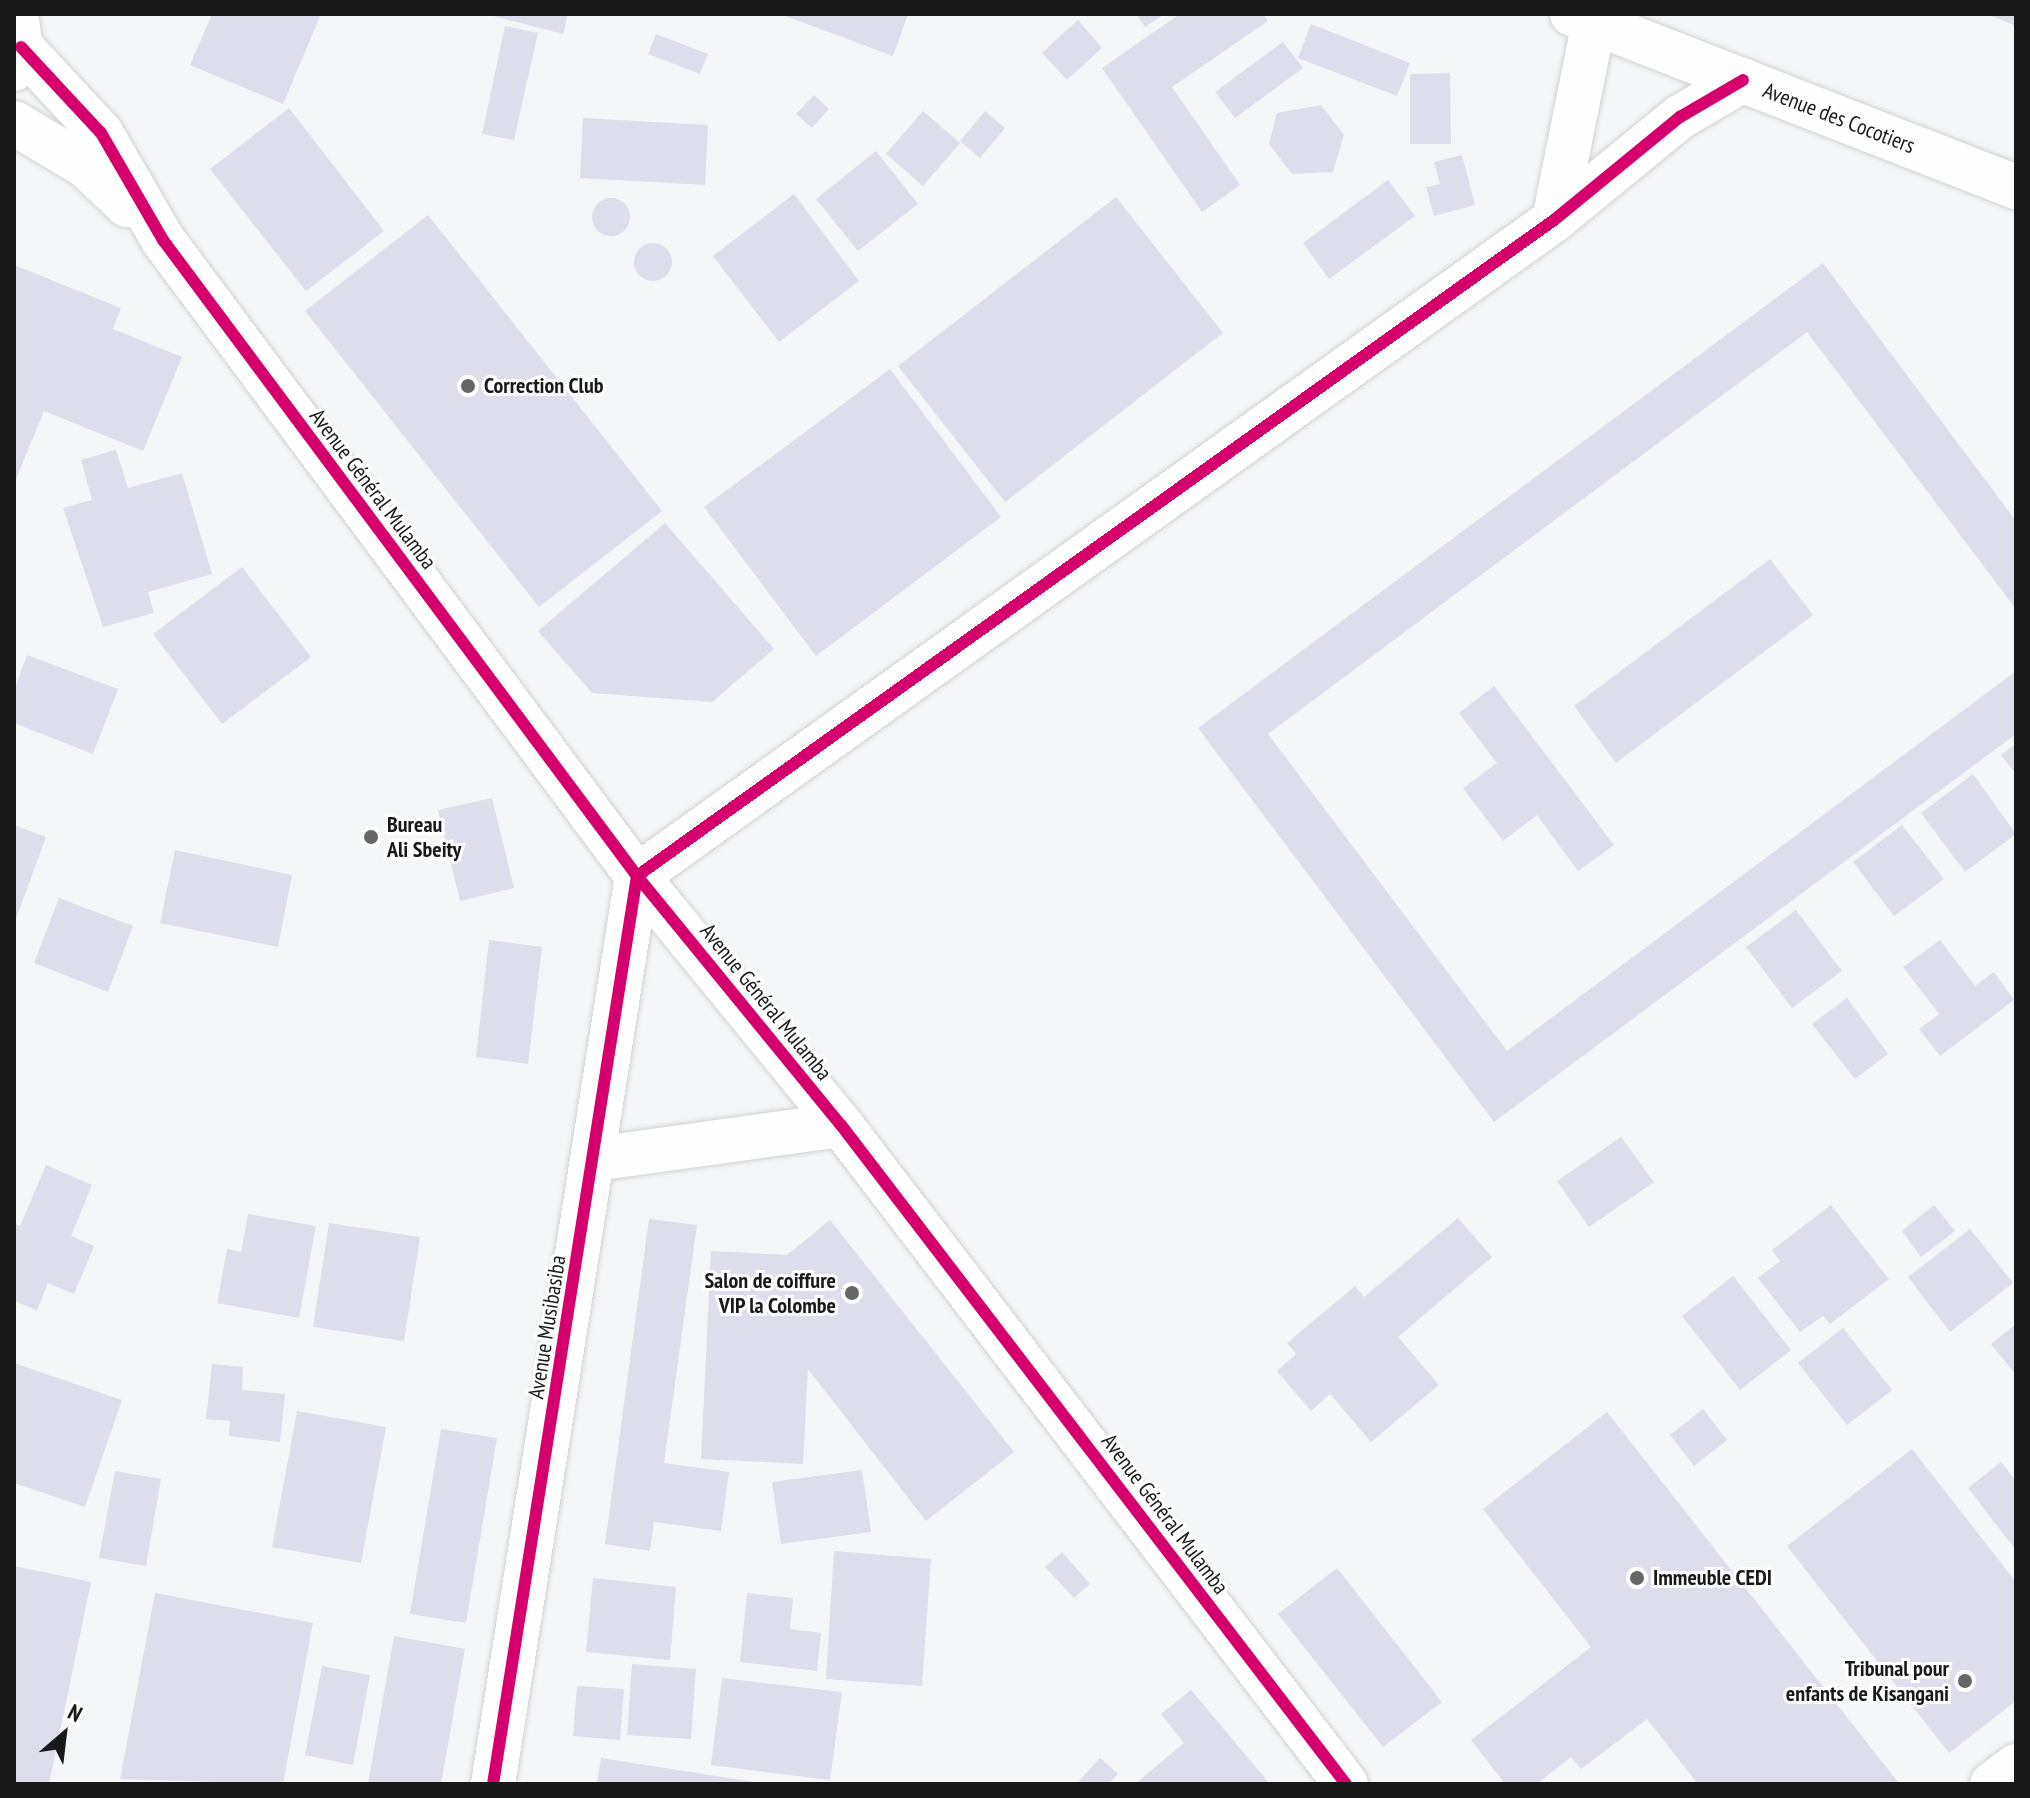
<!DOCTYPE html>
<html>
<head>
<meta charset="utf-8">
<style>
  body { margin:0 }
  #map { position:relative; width:2030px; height:1798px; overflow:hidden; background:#f5f6f7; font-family:"PT Sans Narrow",sans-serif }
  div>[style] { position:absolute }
  .building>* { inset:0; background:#deddeb }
  .round { border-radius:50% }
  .roads { filter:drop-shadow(0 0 2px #d1d2d3) drop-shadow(0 0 2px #d1d2d3) }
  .street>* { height:44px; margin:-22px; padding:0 22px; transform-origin:22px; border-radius:22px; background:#fefefe }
  .highway>* { height:44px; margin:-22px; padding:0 22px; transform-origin:22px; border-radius:22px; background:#fefefe }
  .cycleway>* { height:12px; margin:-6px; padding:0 6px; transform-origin:6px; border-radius:6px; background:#d6006c }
  .dots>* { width:22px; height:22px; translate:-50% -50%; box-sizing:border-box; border:4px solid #fff; border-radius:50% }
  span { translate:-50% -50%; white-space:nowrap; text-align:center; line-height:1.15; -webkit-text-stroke:6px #fff; paint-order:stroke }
  .street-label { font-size:22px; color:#19191a }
  .poi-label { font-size:22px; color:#19191a; font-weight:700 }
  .left { translate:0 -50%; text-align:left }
  .right { translate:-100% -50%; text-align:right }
  .frame { position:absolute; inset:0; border:16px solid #19191a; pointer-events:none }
  .north { position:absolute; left:24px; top:1694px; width:80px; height:80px; -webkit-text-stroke:6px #fff; paint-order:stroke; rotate:28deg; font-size:22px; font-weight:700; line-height:32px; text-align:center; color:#19191a }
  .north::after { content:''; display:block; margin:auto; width:28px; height:36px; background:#19191a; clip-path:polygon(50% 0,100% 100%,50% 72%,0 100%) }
</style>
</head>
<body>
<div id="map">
  <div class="building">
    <i style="clip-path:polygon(212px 14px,321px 14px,283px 104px,190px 65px)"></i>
    <i style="clip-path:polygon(486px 14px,568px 14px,563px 34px)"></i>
    <i style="clip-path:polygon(780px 14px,908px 14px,893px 56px)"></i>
    <i style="clip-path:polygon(1136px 14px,1164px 14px,1145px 27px)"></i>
    <i style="clip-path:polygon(1180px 14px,1263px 14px,1268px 21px,1172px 87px,1240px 185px,1202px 212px,1102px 68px)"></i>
    <i style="clip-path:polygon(1987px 14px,2016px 14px,2016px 26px)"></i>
    <i style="clip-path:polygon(1078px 20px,1102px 48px,1067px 80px,1042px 53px)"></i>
    <i style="clip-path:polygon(1311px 24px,1410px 63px,1397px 96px,1298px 58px)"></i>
    <i style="clip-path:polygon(505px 26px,538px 33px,514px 140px,482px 134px)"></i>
    <i style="clip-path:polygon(656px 34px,708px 54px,700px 74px,648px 54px)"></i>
    <i style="clip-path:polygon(1283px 42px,1303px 68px,1235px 118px,1215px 92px)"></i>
    <i style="clip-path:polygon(1450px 73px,1451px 144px,1410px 144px,1410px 74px)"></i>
    <i style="clip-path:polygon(814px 95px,829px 109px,812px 128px,796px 114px)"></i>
    <i style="clip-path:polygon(1321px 105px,1344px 135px,1333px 172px,1292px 174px,1269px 144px,1277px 113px)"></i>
    <i style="clip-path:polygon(289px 108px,384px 231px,306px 291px,210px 169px)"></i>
    <i style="clip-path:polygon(923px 111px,960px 143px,923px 186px,886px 154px)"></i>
    <i style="clip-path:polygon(985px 111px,1005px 128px,980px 158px,960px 141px)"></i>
    <i style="clip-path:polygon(583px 118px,708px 125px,705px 185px,580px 178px)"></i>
    <i style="clip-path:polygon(876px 151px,918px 204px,858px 251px,816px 199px)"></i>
    <i style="clip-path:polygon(1462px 155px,1475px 205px,1434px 216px,1426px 187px,1440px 184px,1434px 162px)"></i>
    <i style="clip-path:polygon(1388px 180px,1415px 216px,1329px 279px,1303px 243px)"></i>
    <i style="clip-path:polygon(794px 194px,859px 281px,779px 342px,713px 256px)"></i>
    <i style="clip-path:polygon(1116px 197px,1223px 333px,1005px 502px,898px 366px)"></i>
    <i class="round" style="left:592px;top:198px;width:38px;height:38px"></i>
    <i style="clip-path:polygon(428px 215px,662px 511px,539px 607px,305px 311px)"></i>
    <i class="round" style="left:634px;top:243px;width:38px;height:38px"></i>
    <i style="clip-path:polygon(1823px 263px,2016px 521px,2016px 609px,1807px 332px,1268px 734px,1507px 1051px,2016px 671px,2016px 734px,1494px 1122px,1198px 728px)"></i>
    <i style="clip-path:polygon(14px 265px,121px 308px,113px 329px,182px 357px,143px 451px,44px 411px,14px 484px)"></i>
    <i style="clip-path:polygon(890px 369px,1001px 517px,816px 656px,704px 507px)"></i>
    <i style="clip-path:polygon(116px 450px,128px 488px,182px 473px,212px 574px,148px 592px,154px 613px,103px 627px,63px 508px,92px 500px,81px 460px)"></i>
    <i style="clip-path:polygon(665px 523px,774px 649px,712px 702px,592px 693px,538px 631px)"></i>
    <i style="clip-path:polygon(1770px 559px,1813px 615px,1616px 763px,1574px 706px)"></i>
    <i style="clip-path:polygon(242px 567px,311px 657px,222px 724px,153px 634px)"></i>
    <i style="clip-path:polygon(27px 655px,118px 689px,93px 754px,14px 723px,14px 691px)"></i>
    <i style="clip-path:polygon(1494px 686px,1614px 845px,1578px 871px,1537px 815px,1503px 841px,1463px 788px,1497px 763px,1459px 713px)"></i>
    <i style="clip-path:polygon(2016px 744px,2016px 774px,2001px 755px)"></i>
    <i style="clip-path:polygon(1973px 774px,2016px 834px,1965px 872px,1921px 813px)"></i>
    <i style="clip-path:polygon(492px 798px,514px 888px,460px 901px,438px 810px)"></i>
    <i style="clip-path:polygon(14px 825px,46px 837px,14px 924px)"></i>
    <i style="clip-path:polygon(1902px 825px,1944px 879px,1894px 916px,1853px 862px)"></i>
    <i style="clip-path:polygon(175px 850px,292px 875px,278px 947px,160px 923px)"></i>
    <i style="clip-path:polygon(59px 898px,133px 926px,108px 992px,34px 963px)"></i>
    <i style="clip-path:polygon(1796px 910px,1842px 971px,1792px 1008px,1746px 947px)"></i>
    <i style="clip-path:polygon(489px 940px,542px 947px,528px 1064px,476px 1057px)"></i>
    <i style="clip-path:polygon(1940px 940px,1975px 986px,1994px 972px,2014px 1000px,1940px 1056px,1919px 1029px,1939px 1014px,1903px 967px)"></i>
    <i style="clip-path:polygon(1847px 998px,1888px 1054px,1855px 1079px,1812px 1024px)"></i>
    <i style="clip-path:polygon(1621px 1137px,1654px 1182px,1589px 1227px,1557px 1181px)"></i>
    <i style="clip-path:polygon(46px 1165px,92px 1185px,71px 1236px,94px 1246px,74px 1294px,48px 1283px,37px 1310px,14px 1301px,14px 1223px,20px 1226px)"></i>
    <i style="clip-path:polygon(1831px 1205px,1889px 1279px,1830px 1324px,1823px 1316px,1800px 1332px,1758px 1278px,1780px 1261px,1772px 1250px)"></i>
    <i style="clip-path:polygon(1934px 1205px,1955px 1231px,1921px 1257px,1902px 1231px)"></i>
    <i style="clip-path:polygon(248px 1214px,316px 1226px,299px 1318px,217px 1303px,227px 1249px,241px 1252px)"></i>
    <i style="clip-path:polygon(1458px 1218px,1492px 1257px,1398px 1337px,1439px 1385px,1371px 1442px,1330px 1394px,1311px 1411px,1277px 1371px,1296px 1354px,1287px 1343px,1355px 1286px,1364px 1297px)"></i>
    <i style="clip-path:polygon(649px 1219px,697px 1225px,664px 1463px,729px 1472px,721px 1531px,654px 1522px,650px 1551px,605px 1544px)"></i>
    <i style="clip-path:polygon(830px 1220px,1014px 1452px,926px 1521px,808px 1369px,803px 1464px,701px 1459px,711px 1251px,787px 1255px)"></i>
    <i style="clip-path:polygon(329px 1223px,420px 1237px,404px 1341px,313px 1327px)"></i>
    <i style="clip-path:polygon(1970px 1229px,2013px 1283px,1950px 1332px,1908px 1277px)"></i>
    <i style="clip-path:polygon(1733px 1276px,1791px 1350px,1740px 1390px,1682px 1316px)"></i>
    <i style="clip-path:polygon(2016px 1324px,2016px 1375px,1991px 1344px)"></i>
    <i style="clip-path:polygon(1843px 1328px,1892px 1390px,1847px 1425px,1798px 1363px)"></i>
    <i style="clip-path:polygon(14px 1363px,122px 1400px,85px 1507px,14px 1483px)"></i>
    <i style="clip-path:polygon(212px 1364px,243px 1367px,242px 1390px,285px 1394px,280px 1442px,229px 1436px,230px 1421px,206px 1419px)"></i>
    <i style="clip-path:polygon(1703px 1409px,1727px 1440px,1694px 1466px,1670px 1435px)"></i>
    <i style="clip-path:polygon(297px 1411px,386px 1427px,361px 1563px,272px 1547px)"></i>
    <i style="clip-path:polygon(1607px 1412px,1898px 1782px,1698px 1784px,1647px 1719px,1581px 1769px,1571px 1757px,1537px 1784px,1505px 1784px,1471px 1740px,1591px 1647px,1483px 1509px)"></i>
    <i style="clip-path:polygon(441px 1429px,497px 1438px,466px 1623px,410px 1614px)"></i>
    <i style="clip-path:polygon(1912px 1449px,2016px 1582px,2016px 1701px,1949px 1753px,1787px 1546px)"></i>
    <i style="clip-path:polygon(2001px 1462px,2016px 1481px,2016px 1550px,1968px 1488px)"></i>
    <i style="clip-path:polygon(862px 1470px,871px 1532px,781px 1544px,772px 1482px)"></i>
    <i style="clip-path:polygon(115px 1471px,161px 1479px,146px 1566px,99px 1558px)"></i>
    <i style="clip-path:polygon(834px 1551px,931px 1559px,922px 1686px,826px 1679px)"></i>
    <i style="clip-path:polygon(1062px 1552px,1090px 1584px,1074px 1598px,1045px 1567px)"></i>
    <i style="clip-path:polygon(14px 1566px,91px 1582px,49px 1784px,14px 1784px)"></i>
    <i style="clip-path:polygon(1337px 1568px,1442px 1702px,1383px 1747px,1278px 1614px)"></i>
    <i style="clip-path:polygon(593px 1578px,676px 1587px,670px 1660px,586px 1652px)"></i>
    <i style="clip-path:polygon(155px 1593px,313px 1623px,283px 1784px,120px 1779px)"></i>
    <i style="clip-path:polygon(747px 1593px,793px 1598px,790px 1629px,821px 1633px,817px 1671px,740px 1662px)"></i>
    <i style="clip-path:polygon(394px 1636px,465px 1649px,441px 1784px,368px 1784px)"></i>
    <i style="clip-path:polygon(632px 1664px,696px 1669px,691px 1739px,627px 1735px)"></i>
    <i style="clip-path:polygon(322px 1666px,370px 1675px,353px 1765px,305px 1755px)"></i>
    <i style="clip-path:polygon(722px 1678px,842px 1692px,830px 1780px,711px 1765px)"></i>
    <i style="clip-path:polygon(577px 1686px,624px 1689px,620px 1740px,573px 1736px)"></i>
    <i style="clip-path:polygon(1191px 1690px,1270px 1784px,1135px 1784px,1184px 1743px,1161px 1714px)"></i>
    <i style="clip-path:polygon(601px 1758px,754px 1782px,754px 1784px,597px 1784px)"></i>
    <i style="clip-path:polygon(1100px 1758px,1118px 1774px,1109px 1784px,1076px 1784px)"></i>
  </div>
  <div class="roads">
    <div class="street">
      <i style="left:1572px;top:14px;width:477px;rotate:21.3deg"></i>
      <i style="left:21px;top:47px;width:117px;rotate:47.1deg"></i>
      <i style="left:101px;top:133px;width:124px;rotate:59.9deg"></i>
      <i style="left:163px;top:240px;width:793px;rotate:53.3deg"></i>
      <i style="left:637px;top:876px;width:322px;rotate:50.7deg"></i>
      <i style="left:841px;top:1125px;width:830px;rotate:52.54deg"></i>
      <i style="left:14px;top:123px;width:84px;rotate:30.8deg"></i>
      <i style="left:86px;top:166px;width:57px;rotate:43.6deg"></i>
      <i style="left:1554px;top:220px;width:202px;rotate:-78.6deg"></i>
      <i style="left:595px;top:1159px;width:248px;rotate:-7.9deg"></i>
      <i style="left:493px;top:1784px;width:919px;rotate:-80.99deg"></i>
      <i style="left:637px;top:876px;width:1127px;rotate:-35.58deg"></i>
      <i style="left:1554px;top:220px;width:163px;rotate:-39.3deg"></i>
      <i style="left:1680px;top:117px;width:73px;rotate:-30.4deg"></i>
      <i style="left:1992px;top:1784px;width:30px;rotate:-37deg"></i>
    </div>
    <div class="highway">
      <i style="left:14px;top:69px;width:23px;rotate:-72deg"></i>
      <i style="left:21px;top:47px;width:33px;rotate:-99deg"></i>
    </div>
  </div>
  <div class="cycleway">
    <i style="left:21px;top:47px;width:117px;rotate:47.1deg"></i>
    <i style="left:101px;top:133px;width:124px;rotate:59.9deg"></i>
    <i style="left:163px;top:240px;width:793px;rotate:53.3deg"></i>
    <i style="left:637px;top:876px;width:322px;rotate:50.7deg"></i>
    <i style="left:841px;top:1125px;width:830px;rotate:52.54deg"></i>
    <i style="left:493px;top:1784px;width:919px;rotate:-80.99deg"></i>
    <i style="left:637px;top:876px;width:1127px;rotate:-35.58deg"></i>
    <i style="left:1554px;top:220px;width:163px;rotate:-39.3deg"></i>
    <i style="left:1680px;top:117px;width:73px;rotate:-30.4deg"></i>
  </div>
  <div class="dots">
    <i style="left:468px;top:386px;background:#666667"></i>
    <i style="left:371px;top:837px;background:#666667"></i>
    <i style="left:852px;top:1293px;background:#666667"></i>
    <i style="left:1637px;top:1578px;background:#666667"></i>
    <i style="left:1965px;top:1681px;background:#666667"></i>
  </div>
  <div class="street-label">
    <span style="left:1839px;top:118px;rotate:21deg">Avenue des Cocotiers</span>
    <span style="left:373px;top:489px;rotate:53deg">Avenue Général Mulamba</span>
    <span style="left:766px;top:1002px;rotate:51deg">Avenue Général Mulamba</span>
    <span style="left:547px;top:1327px;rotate:-81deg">Avenue Musibasiba</span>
    <span style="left:1165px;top:1514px;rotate:53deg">Avenue Général Mulamba</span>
  </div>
  <div class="poi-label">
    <span class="left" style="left:484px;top:386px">Correction Club</span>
    <span class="left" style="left:387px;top:837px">Bureau<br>Ali Sbeity</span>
    <span class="right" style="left:836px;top:1293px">Salon de coiffure<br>VIP la Colombe</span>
    <span class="left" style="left:1653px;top:1578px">Immeuble CEDI</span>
    <span class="right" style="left:1949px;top:1681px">Tribunal pour<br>enfants de Kisangani</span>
  </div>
  <div class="frame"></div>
  <div class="north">N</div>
</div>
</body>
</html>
